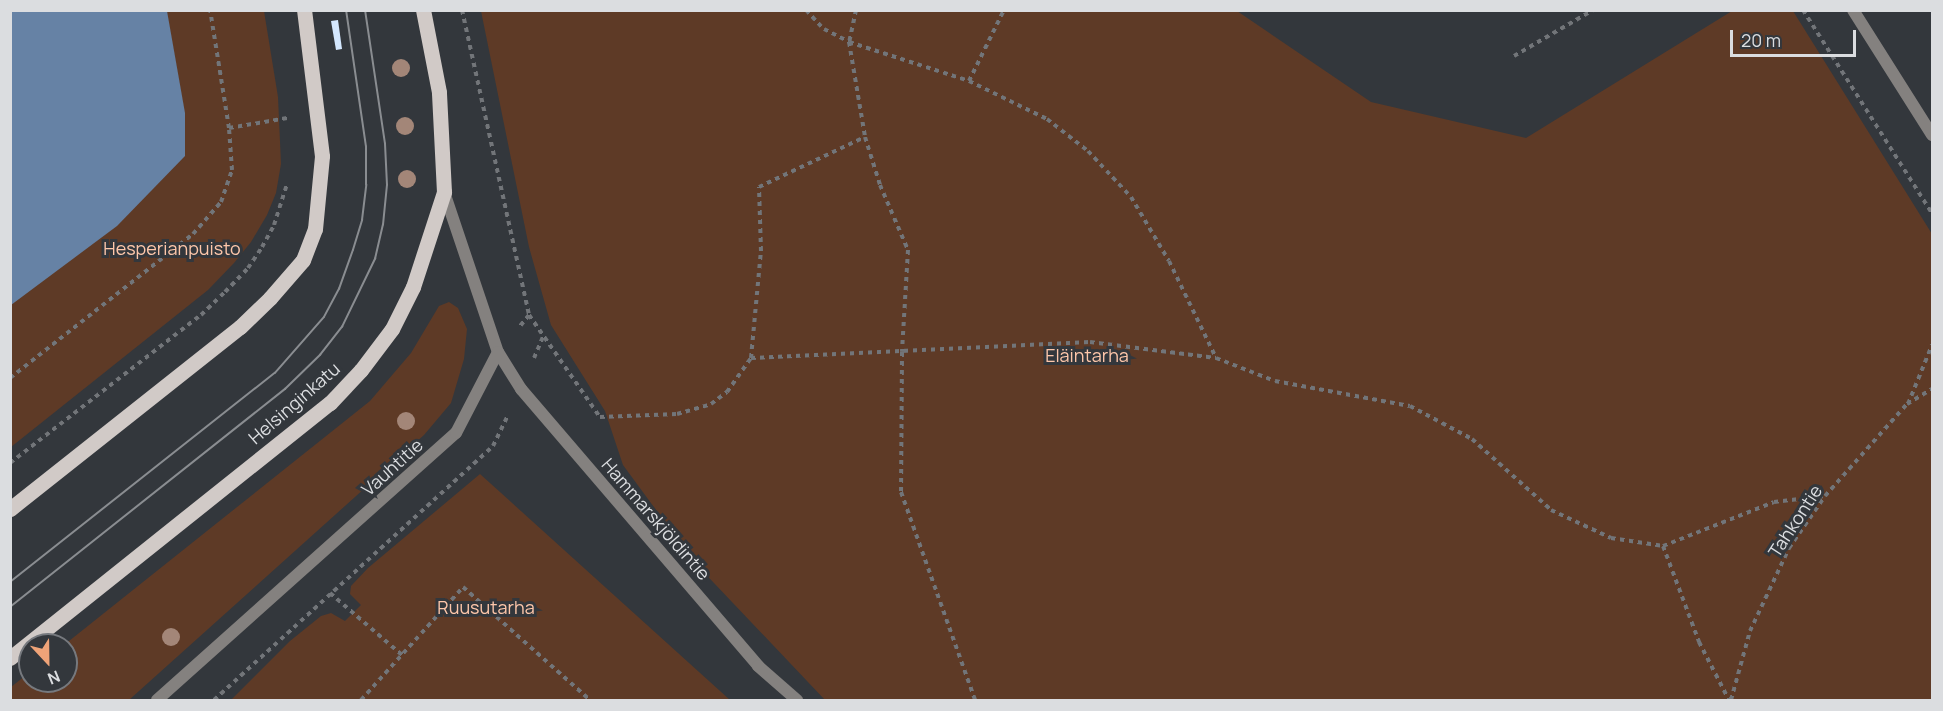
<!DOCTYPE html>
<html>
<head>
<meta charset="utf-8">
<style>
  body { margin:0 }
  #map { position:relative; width:1943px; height:711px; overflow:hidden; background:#33373c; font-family:Manrope,sans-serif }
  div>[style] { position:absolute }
  .green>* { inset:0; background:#5e3a26 }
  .water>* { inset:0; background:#6682a5 }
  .building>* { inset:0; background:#d4e7fe }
  .path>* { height:4px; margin-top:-2px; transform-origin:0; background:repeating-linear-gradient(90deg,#727579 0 4.5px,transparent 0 9px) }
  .service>* { height:12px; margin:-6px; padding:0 6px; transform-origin:6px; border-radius:6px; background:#84817f }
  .minor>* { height:12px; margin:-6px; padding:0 6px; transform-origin:6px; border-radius:6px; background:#84817f }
  .primary>* { height:15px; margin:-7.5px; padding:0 7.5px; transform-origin:7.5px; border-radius:7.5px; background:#d1cac7 }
  .tram>* { height:1.5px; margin:-0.75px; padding:0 0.75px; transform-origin:0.75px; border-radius:0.75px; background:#8a8d91 }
  .trees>* { width:18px; height:18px; margin:-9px; border-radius:50%; background:#a38678 }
  span { translate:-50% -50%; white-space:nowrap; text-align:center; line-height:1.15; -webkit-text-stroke:6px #33373c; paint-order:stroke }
  .park-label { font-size:18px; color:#fec7aa }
  .street-label { font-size:18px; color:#dbdde0 }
  .frame { position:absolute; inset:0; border:12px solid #dbdde0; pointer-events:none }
  .north { position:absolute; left:18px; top:633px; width:60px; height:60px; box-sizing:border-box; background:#33373c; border:2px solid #76797e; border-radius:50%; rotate:158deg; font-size:16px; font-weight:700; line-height:24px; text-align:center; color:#dbdde0 }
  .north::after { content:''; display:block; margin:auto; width:21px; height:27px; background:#efa378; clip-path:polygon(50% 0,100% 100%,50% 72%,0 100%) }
  .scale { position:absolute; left:1730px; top:30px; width:126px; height:27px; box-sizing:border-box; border:3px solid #dbdde0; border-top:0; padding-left:8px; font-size:18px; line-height:21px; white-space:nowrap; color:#dbdde0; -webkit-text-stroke:4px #33373c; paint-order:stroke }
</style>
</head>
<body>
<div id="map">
  <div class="green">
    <i style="clip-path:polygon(36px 11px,264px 11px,278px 97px,281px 164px,276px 193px,267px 215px,251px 242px,234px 263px,208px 290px,11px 447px,11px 177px)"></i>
    <i style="clip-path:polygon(481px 11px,1237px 11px,1371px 102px,1526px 138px,1732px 11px,1793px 11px,1932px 234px,1932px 700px,825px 700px,695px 563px,623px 465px,605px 411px,551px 325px,529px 247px)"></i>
    <i style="clip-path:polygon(449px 302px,458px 308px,467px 329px,464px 359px,451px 403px,424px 435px,129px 700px,11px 700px,11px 687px,30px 672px,30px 681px,66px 681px,66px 645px,64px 645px,370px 401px,411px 353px,439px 306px)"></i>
    <i style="clip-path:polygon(480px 474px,730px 700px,231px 700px,290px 641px,321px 616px,331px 613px,345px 621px,361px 605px,350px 594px,351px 586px,368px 568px)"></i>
  </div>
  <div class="water">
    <i style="clip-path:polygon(11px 10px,167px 11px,185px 113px,185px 156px,117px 226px,11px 305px)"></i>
  </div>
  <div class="building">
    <i style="clip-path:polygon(338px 20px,342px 49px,336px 50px,331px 21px)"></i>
  </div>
  <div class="path">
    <i style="left:462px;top:10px;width:312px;rotate:77.6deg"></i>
    <i style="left:529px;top:315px;width:14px;rotate:129deg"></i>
    <i style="left:806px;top:10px;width:26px;rotate:47deg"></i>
    <i style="left:824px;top:29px;width:28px;rotate:27deg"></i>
    <i style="left:849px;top:42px;width:126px;rotate:18deg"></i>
    <i style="left:969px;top:81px;width:87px;rotate:26deg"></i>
    <i style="left:1047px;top:119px;width:52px;rotate:38deg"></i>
    <i style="left:1088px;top:151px;width:63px;rotate:46.9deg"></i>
    <i style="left:1131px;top:197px;width:74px;rotate:59.3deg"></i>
    <i style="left:1169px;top:261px;width:108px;rotate:64.1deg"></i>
    <i style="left:856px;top:10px;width:33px;rotate:102deg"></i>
    <i style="left:849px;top:42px;width:96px;rotate:80.4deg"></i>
    <i style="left:865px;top:137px;width:50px;rotate:72.6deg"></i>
    <i style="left:880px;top:185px;width:71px;rotate:66.7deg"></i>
    <i style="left:908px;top:250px;width:102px;rotate:93.4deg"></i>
    <i style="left:902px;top:352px;width:140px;rotate:90.4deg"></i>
    <i style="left:901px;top:492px;width:221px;rotate:70.4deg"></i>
    <i style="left:1803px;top:10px;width:241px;rotate:57.6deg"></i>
    <i style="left:1514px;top:56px;width:91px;rotate:-30.2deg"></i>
    <i style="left:969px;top:81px;width:79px;rotate:-63.8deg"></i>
    <i style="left:229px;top:128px;width:59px;rotate:-9.8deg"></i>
    <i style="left:529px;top:315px;width:124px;rotate:55.2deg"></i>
    <i style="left:600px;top:417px;width:77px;rotate:-2.2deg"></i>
    <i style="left:677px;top:414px;width:35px;rotate:-16deg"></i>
    <i style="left:711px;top:404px;width:20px;rotate:-37deg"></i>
    <i style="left:727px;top:392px;width:42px;rotate:-54.8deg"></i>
    <i style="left:751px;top:358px;width:107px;rotate:-84.7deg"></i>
    <i style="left:761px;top:251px;width:64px;rotate:-91.8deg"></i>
    <i style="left:759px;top:187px;width:117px;rotate:-25.3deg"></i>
    <i style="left:534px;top:358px;width:23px;rotate:-67deg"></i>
    <i style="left:751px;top:358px;width:339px;rotate:-2.7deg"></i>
    <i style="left:1090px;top:342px;width:127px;rotate:7.2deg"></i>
    <i style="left:1216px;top:358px;width:63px;rotate:21.3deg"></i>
    <i style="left:1275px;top:381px;width:137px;rotate:10.5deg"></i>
    <i style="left:1410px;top:406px;width:70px;rotate:28deg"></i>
    <i style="left:1472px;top:439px;width:106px;rotate:41.9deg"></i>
    <i style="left:1551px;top:510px;width:66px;rotate:25deg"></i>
    <i style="left:1611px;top:538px;width:53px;rotate:8.7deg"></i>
    <i style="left:1663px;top:546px;width:119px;rotate:-21.6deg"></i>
    <i style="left:1774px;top:502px;width:51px;rotate:-6.7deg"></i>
    <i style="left:10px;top:378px;width:233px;rotate:-38.2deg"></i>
    <i style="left:193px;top:234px;width:43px;rotate:-48.8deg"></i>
    <i style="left:221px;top:202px;width:34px;rotate:-71deg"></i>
    <i style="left:232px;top:170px;width:42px;rotate:-94.1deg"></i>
    <i style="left:229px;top:128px;width:120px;rotate:-99.1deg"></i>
    <i style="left:1908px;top:404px;width:64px;rotate:-67.9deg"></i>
    <i style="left:10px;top:463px;width:242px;rotate:-37.8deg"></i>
    <i style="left:201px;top:315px;width:33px;rotate:-44deg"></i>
    <i style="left:225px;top:292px;width:33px;rotate:-46deg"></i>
    <i style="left:248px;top:268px;width:25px;rotate:-56deg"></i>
    <i style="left:262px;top:247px;width:25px;rotate:-61deg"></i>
    <i style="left:274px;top:225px;width:43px;rotate:-72.4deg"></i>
    <i style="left:1663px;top:546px;width:103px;rotate:69.4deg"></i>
    <i style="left:1699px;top:642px;width:65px;rotate:62.7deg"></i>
    <i style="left:330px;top:593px;width:95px;rotate:40.7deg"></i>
    <i style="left:214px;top:700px;width:377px;rotate:-42.3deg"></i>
    <i style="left:493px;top:446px;width:32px;rotate:-64deg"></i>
    <i style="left:361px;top:700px;width:152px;rotate:-47.9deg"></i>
    <i style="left:463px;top:587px;width:170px;rotate:41.7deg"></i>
    <i style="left:1731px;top:700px;width:72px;rotate:-74.6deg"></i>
    <i style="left:1750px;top:631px;width:92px;rotate:-64.8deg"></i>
    <i style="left:1789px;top:548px;width:63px;rotate:-55.3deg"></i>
    <i style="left:1825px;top:496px;width:123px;rotate:-48.3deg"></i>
    <i style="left:1907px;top:404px;width:29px;rotate:-31deg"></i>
  </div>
  <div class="service">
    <i style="left:1853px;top:10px;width:148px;rotate:57.7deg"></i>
  </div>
  <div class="minor">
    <i style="left:444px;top:192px;width:169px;rotate:71.4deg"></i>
    <i style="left:498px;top:352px;width:44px;rotate:58.1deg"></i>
    <i style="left:521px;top:389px;width:365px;rotate:49.4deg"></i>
    <i style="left:758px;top:666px;width:52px;rotate:41.1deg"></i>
    <i style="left:157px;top:700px;width:401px;rotate:-41.8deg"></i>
    <i style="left:456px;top:433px;width:91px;rotate:-62.6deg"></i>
  </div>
  <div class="primary">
    <i style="left:10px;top:509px;width:293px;rotate:-38.4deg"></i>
    <i style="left:240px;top:327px;width:42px;rotate:-44deg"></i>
    <i style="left:270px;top:298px;width:50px;rotate:-49deg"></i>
    <i style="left:303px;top:260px;width:33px;rotate:-69deg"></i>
    <i style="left:315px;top:229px;width:73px;rotate:-84.5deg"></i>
    <i style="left:322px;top:156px;width:147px;rotate:-97deg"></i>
    <i style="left:10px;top:658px;width:409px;rotate:-38.6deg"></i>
    <i style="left:330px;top:403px;width:45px;rotate:-46.8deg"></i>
    <i style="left:361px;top:370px;width:51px;rotate:-52.9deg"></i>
    <i style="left:392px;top:329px;width:47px;rotate:-63.4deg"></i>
    <i style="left:413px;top:287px;width:100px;rotate:-71.9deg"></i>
    <i style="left:444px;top:192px;width:100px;rotate:-92.9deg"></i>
    <i style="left:439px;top:92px;width:84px;rotate:-101deg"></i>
  </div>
  <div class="tram">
    <i style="left:10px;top:582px;width:337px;rotate:-38.3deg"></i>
    <i style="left:275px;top:373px;width:74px;rotate:-48.8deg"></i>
    <i style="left:324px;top:317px;width:32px;rotate:-62deg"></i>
    <i style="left:339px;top:289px;width:41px;rotate:-70.3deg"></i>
    <i style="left:353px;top:250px;width:31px;rotate:-73deg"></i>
    <i style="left:362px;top:220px;width:35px;rotate:-83deg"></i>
    <i style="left:366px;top:185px;width:38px;rotate:-90deg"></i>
    <i style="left:366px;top:147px;width:138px;rotate:-98.3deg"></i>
    <i style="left:10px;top:607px;width:351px;rotate:-38.4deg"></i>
    <i style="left:285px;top:389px;width:49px;rotate:-44.2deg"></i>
    <i style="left:320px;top:355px;width:36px;rotate:-52deg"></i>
    <i style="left:342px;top:327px;width:76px;rotate:-64.1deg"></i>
    <i style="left:375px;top:259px;width:35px;rotate:-77deg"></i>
    <i style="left:383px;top:225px;width:40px;rotate:-84.3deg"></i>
    <i style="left:387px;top:185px;width:41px;rotate:-92.8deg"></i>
    <i style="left:385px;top:144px;width:135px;rotate:-98.5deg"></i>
  </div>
  <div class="trees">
    <i style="left:401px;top:68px"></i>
    <i style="left:405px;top:126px"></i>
    <i style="left:407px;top:179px"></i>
    <i style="left:406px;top:421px"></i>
    <i style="left:171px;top:637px"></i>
  </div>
  <div class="park-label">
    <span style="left:172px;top:248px">Hesperianpuisto</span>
    <span style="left:1087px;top:355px">Eläintarha</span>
    <span style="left:486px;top:607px">Ruusutarha</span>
  </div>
  <div class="street-label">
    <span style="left:294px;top:403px;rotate:-41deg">Helsinginkatu</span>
    <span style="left:392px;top:467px;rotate:-42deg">Vauhtitie</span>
    <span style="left:656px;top:519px;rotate:49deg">Hammarskjöldintie</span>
    <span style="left:1795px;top:521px;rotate:-57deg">Tahkontie</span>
  </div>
  <div class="frame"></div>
  <div class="north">N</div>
  <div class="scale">20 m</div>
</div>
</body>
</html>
